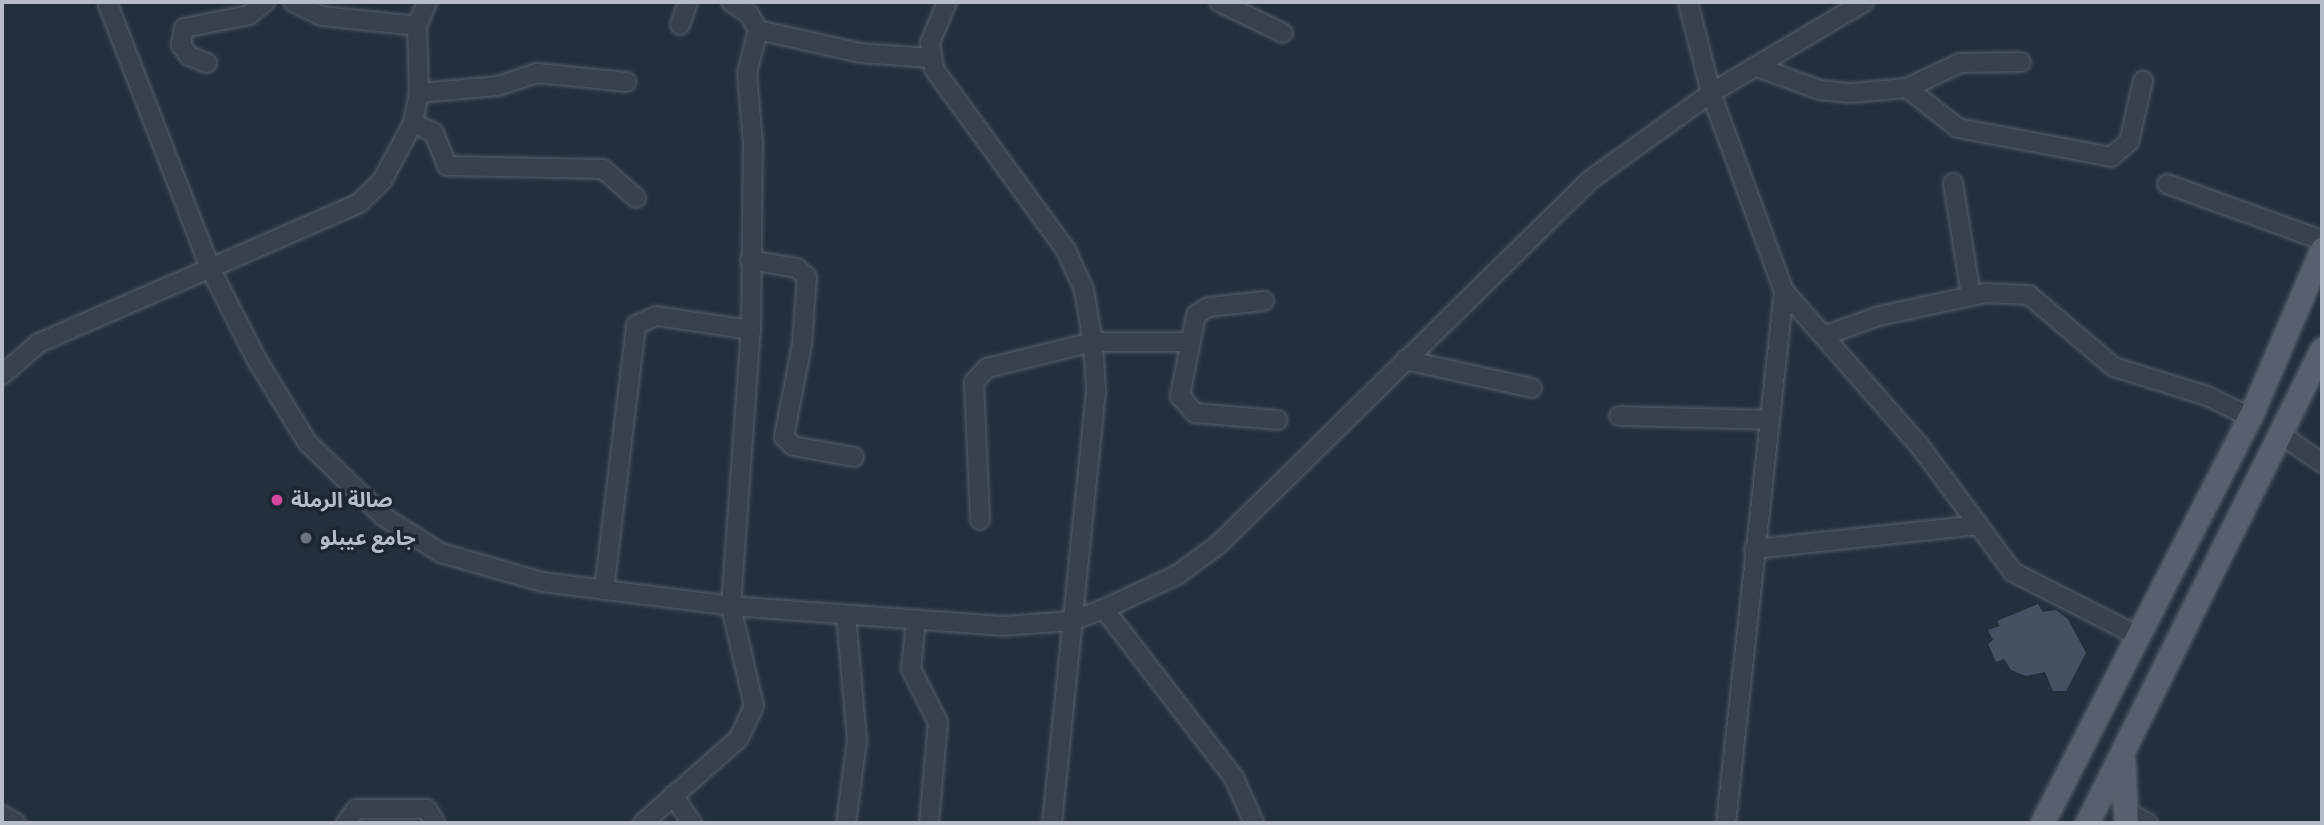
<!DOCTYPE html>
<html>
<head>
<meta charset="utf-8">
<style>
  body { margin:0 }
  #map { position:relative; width:2324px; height:825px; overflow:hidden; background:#242f3e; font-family:"DM Sans","Noto Sans Arabic",sans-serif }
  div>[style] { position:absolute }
  .building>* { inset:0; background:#455162 }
  .roads { filter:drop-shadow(0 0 2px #565f6c) drop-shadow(0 0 2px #565f6c) }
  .minor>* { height:18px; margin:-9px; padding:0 9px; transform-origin:9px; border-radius:9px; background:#38414e }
  .major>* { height:23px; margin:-11.5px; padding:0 11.5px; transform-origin:11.5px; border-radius:11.5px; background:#56606e }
  .dots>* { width:19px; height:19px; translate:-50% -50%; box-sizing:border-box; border:4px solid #1d2633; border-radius:50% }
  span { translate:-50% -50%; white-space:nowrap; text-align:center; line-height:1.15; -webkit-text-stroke:7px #1d2633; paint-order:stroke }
  .poi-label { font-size:21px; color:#b4bcc9; font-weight:700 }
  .left { translate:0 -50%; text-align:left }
  .frame { position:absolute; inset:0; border:4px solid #b4bcc9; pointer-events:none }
</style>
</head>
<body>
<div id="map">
  <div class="building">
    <i style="clip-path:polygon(2038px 604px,2043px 612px,2056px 610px,2068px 619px,2086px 653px,2066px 691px,2053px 691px,2045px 672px,2026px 676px,2011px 670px,2004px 659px,1996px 662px,1988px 644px,1993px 640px,1988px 630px,2000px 626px,1997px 621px)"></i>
  </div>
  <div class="roads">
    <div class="minor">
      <i style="left:107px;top:2px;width:285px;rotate:68.8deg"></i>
      <i style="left:210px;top:268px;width:106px;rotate:62.9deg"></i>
      <i style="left:258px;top:362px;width:94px;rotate:58.5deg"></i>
      <i style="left:307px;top:442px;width:107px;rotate:44.2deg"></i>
      <i style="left:384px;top:517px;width:67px;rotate:32.3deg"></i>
      <i style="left:441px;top:553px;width:105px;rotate:16deg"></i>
      <i style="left:542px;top:582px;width:191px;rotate:7.2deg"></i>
      <i style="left:731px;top:606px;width:273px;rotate:4.2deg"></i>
      <i style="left:1003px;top:626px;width:68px;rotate:-4.2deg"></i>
      <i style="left:1071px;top:621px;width:35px;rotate:-20deg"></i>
      <i style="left:1104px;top:609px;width:81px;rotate:-25deg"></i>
      <i style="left:1177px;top:575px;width:52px;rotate:-36.4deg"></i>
      <i style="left:1219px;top:544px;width:520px;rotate:-44.45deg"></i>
      <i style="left:1590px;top:180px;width:149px;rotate:-35.7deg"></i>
      <i style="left:1711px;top:93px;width:178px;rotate:-30.7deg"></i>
      <i style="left:293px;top:2px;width:32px;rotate:26deg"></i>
      <i style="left:322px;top:16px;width:96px;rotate:6deg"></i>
      <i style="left:947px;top:2px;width:44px;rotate:112.5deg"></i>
      <i style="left:930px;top:43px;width:26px;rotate:81deg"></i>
      <i style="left:934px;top:69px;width:224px;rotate:53.9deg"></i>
      <i style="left:1066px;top:250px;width:44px;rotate:65.8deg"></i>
      <i style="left:1084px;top:290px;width:53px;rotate:80.2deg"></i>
      <i style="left:1093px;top:342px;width:49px;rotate:86.5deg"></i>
      <i style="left:1096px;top:391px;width:434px;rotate:95.8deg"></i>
      <i style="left:1219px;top:2px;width:71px;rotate:25.8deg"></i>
      <i style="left:1688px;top:2px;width:94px;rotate:75.8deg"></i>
      <i style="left:1711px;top:93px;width:211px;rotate:69.8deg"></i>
      <i style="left:1784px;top:291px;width:205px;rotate:48.8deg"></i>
      <i style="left:1919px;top:445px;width:158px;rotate:53.5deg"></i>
      <i style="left:2013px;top:572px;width:140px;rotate:27.1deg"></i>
      <i style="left:680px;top:25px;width:24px;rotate:-71deg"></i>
      <i style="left:758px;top:30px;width:105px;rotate:12.7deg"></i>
      <i style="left:860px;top:53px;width:70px;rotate:4.1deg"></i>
      <i style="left:207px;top:63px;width:19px;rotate:-159deg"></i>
      <i style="left:189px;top:56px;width:14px;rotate:-126deg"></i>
      <i style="left:181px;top:45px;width:17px;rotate:-80deg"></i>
      <i style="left:184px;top:28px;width:66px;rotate:-11.3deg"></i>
      <i style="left:249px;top:15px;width:21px;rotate:-39deg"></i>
      <i style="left:1757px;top:67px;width:67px;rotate:20.1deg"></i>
      <i style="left:1820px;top:90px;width:30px;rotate:6deg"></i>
      <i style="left:1850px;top:93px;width:57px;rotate:-5deg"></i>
      <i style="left:1907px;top:88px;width:59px;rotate:-25.3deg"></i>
      <i style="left:1960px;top:63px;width:61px;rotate:-0.9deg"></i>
      <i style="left:1907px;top:88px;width:65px;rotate:38.1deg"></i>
      <i style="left:1958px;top:128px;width:156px;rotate:10.7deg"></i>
      <i style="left:2111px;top:157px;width:23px;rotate:-40deg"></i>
      <i style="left:2129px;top:142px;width:63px;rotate:-77.1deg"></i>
      <i style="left:419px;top:93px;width:79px;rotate:-5.1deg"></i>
      <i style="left:498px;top:86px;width:41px;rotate:-18.4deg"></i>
      <i style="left:537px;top:73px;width:90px;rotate:5.7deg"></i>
      <i style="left:413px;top:123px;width:23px;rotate:25deg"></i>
      <i style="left:434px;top:133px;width:35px;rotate:68deg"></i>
      <i style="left:447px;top:166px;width:156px;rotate:1.1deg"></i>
      <i style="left:603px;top:169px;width:44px;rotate:41.3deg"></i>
      <i style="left:1953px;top:183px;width:113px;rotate:80.9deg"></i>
      <i style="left:2167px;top:184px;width:165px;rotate:19.9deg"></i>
      <i style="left:750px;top:260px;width:48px;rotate:9.7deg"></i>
      <i style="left:797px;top:268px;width:13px;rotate:42deg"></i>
      <i style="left:807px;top:277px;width:67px;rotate:94.3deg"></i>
      <i style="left:802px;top:344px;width:95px;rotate:101deg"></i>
      <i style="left:784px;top:437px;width:13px;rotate:45deg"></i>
      <i style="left:793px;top:446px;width:62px;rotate:10.2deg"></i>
      <i style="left:1264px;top:301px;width:56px;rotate:173.9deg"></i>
      <i style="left:1208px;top:307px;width:14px;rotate:146deg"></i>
      <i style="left:1196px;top:315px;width:83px;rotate:101.2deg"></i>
      <i style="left:1180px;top:396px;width:23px;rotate:49deg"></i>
      <i style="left:1195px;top:413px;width:83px;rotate:4.8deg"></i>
      <i style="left:1826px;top:335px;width:56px;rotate:-19.7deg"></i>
      <i style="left:1879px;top:316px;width:108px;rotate:-12.2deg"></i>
      <i style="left:1985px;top:293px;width:44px;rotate:2.6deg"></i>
      <i style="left:2029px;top:295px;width:111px;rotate:40.3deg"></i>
      <i style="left:2114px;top:367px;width:97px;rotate:17.3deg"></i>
      <i style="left:2207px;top:396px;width:48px;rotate:26deg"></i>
      <i style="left:1405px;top:360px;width:130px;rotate:12.4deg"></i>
      <i style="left:2px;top:375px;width:49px;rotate:-40.9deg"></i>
      <i style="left:39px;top:343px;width:349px;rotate:-23.6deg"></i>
      <i style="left:359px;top:203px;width:32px;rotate:-44deg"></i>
      <i style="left:382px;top:181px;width:66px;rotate:-61.9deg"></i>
      <i style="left:413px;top:123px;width:31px;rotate:-79deg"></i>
      <i style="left:419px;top:93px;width:67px;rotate:-91.7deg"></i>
      <i style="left:417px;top:26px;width:26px;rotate:-67deg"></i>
      <i style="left:1619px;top:416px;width:148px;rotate:1.5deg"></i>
      <i style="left:2283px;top:436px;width:47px;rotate:34.7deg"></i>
      <i style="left:980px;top:520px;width:138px;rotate:-92.5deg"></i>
      <i style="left:974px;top:382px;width:19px;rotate:-47deg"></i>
      <i style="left:987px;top:368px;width:109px;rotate:-13.8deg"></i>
      <i style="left:1093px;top:342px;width:96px"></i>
      <i style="left:1754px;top:549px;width:224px;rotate:-6.1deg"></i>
      <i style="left:604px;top:590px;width:267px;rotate:-83.1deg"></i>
      <i style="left:636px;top:325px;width:22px;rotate:-24deg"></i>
      <i style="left:656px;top:316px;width:96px;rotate:8.4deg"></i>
      <i style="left:1104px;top:609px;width:213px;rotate:52.4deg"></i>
      <i style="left:1234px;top:778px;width:49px;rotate:66deg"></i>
      <i style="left:846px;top:615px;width:125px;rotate:85deg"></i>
      <i style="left:857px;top:740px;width:84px;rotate:97.5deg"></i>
      <i style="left:916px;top:621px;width:48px;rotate:95.9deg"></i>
      <i style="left:911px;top:669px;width:59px;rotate:63deg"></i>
      <i style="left:938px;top:722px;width:101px;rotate:95.1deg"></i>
      <i style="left:673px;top:795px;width:34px;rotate:56deg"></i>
      <i style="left:2125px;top:811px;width:26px;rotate:28deg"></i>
      <i style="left:2px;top:815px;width:16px;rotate:30deg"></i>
      <i style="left:346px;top:823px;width:17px;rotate:-54deg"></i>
      <i style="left:356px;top:809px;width:71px"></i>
      <i style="left:427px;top:809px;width:16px;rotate:60deg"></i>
      <i style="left:643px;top:823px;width:128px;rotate:-41.5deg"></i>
      <i style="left:739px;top:738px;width:35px;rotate:-65deg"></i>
      <i style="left:754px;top:706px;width:103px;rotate:-103deg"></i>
      <i style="left:731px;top:606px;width:277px;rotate:-85.9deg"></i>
      <i style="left:751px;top:330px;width:187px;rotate:-89.4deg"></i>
      <i style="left:753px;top:143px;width:70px;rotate:-94.9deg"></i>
      <i style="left:747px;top:73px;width:44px;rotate:-75.7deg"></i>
      <i style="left:758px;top:30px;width:18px;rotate:-119deg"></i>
      <i style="left:749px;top:14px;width:22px;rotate:-146deg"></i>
      <i style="left:1726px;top:823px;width:535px;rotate:-83.78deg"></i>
    </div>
    <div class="major">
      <i style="left:2123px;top:760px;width:63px;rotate:87.3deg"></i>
      <i style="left:2042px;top:823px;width:456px;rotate:-62.9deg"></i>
      <i style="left:2250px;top:417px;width:183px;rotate:-66.8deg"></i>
      <i style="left:2087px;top:823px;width:529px;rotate:-63.63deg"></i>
    </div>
  </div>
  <div class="dots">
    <i style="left:277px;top:500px;background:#d1479c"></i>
    <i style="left:306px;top:538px;background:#6b7280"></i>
  </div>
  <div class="poi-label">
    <span class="left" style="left:291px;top:500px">صالة الرملة</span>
    <span class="left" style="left:320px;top:538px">جامع عيبلو</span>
  </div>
  <div class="frame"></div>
</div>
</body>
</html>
